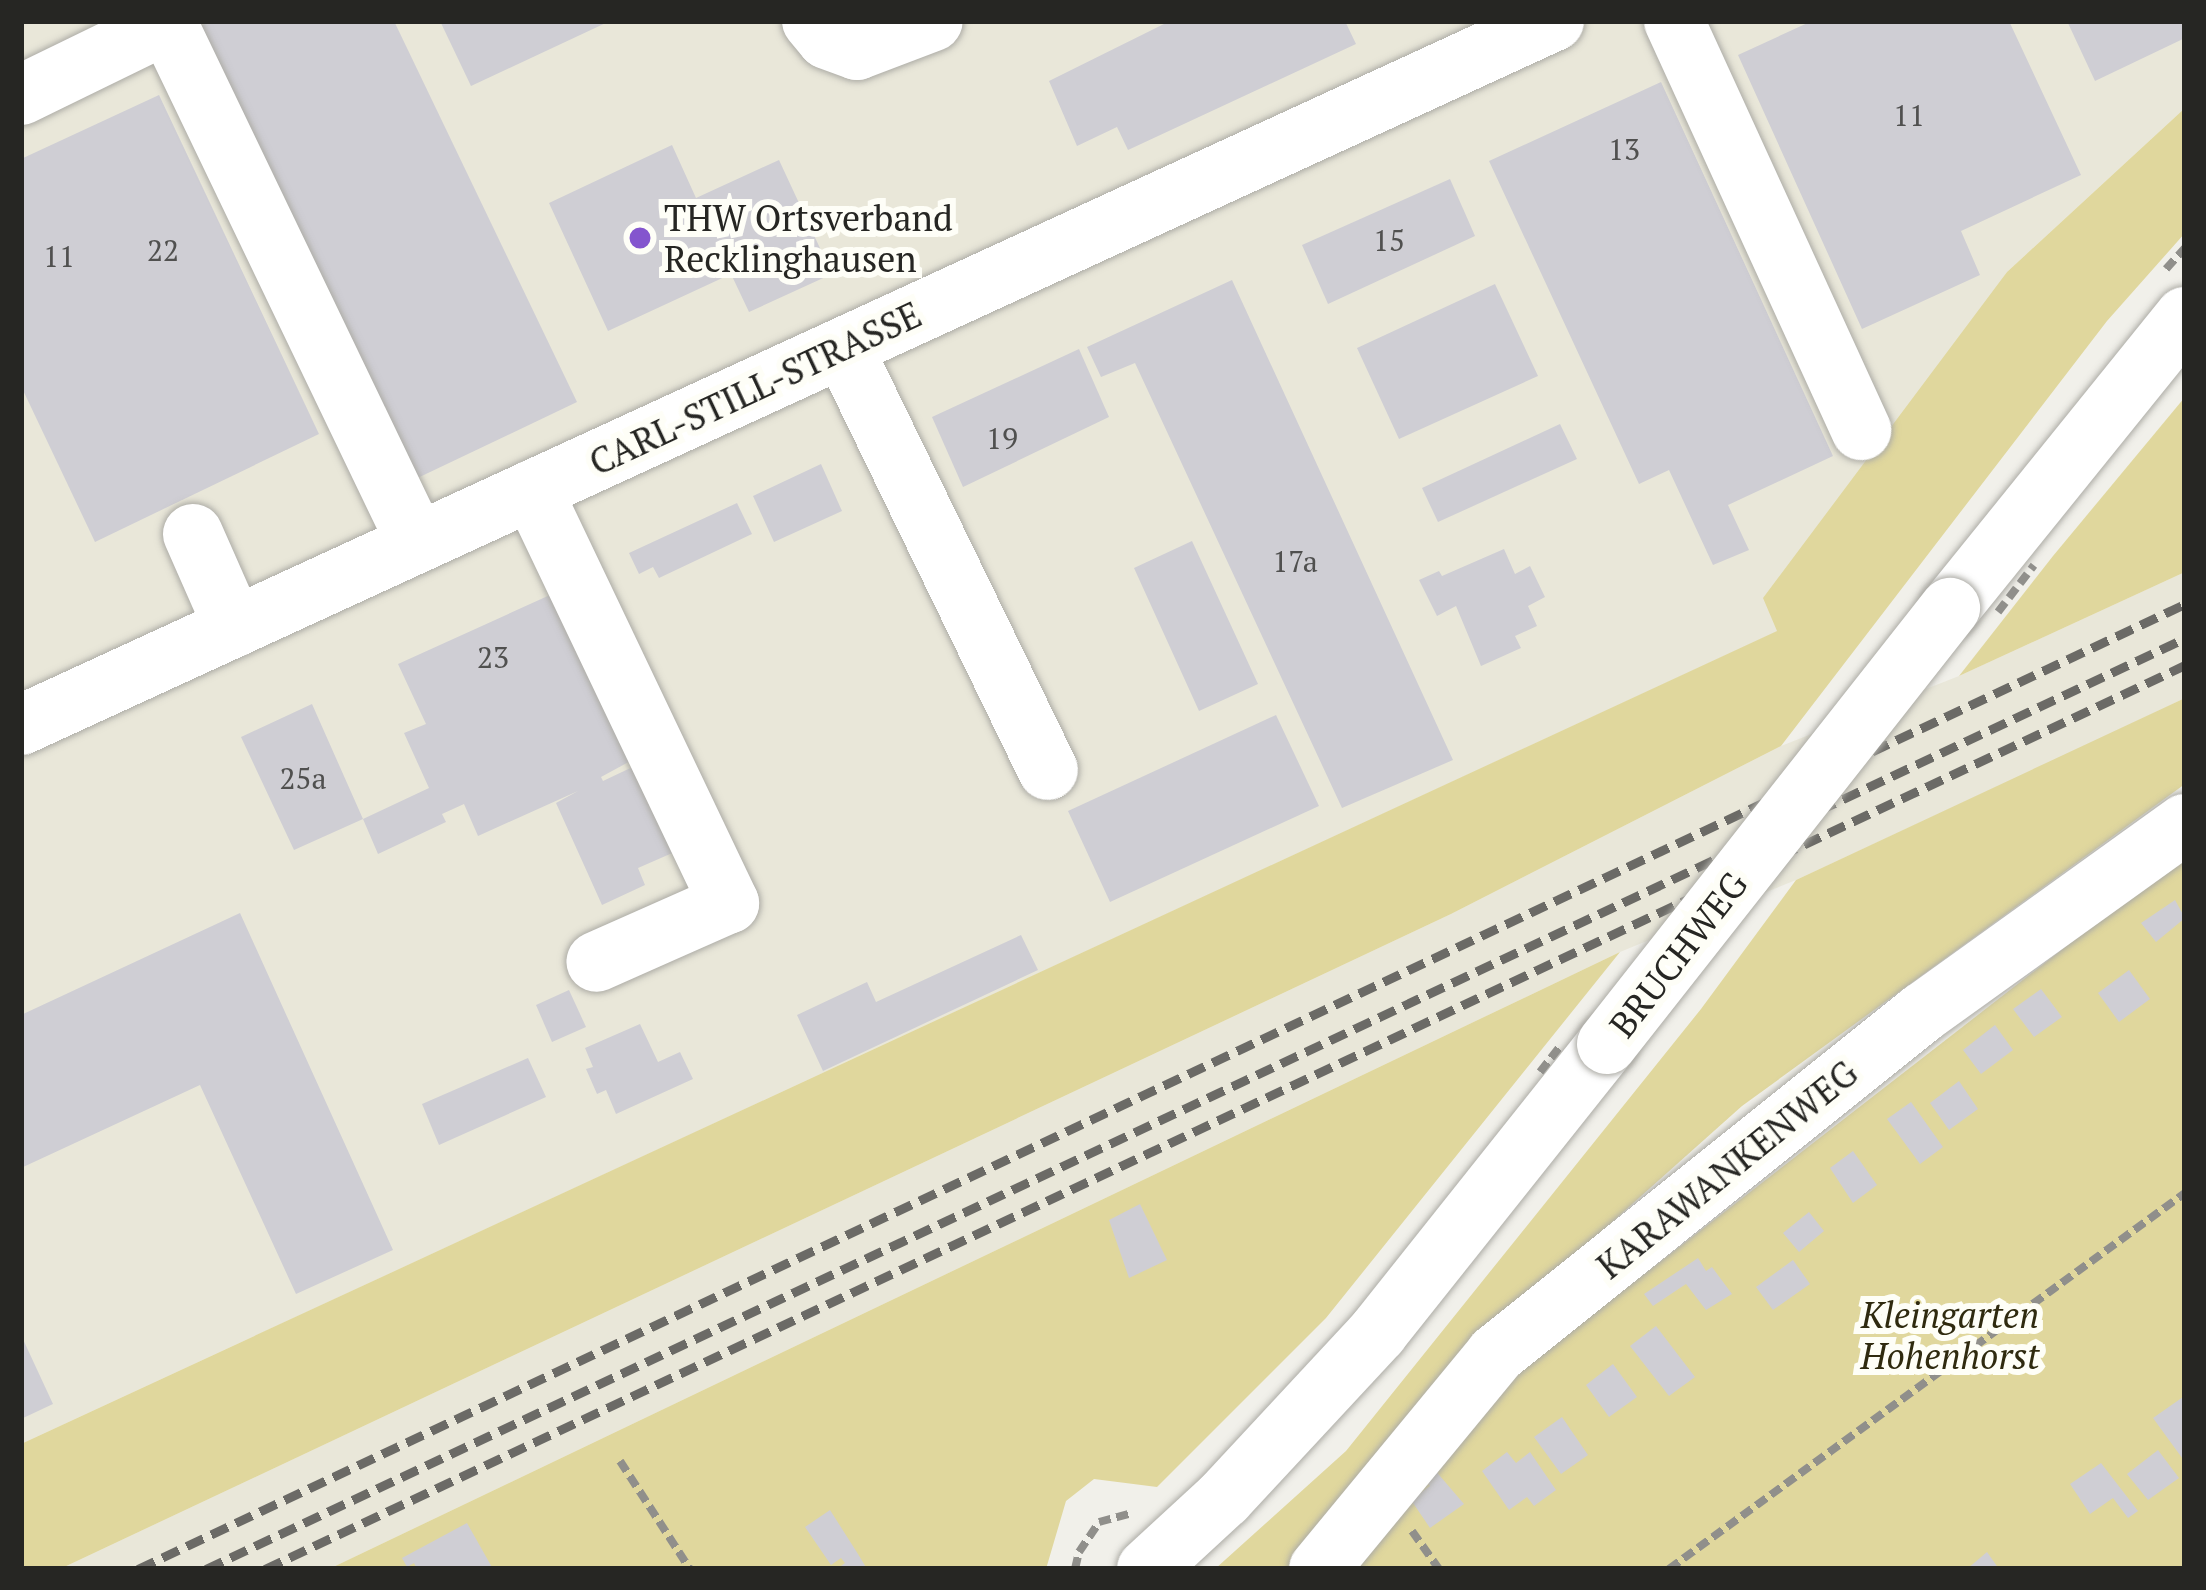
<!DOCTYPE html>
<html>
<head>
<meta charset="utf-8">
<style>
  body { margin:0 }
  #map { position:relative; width:2206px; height:1590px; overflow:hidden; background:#f1f0ea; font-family:"PT Serif",serif }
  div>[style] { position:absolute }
  .built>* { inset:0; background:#e9e7d9 }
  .green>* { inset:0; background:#e0d79d }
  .building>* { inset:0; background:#cfced4 }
  .path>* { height:8px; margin-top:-4px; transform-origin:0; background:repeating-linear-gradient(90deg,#908f8b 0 12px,transparent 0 18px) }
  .roads { filter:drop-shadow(0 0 3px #adaca6) drop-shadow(0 0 3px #adaca6) }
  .minor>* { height:60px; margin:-30px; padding:0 30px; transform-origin:30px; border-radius:30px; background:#fff }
  .rail>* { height:9px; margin-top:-4.5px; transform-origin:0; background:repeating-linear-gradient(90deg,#6b6a66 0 18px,transparent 0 27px) }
  .path-bridge>* { height:8px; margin-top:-4px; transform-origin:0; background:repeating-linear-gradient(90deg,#908f8b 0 12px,transparent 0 18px) }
  .bridges { filter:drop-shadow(0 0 3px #adaca6) drop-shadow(0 0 3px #adaca6) }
  .minor-bridge>* { height:60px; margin:-30px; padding:0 30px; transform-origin:30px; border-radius:30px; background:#fff }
  .dots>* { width:33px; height:33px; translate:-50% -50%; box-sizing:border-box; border:6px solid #fefef7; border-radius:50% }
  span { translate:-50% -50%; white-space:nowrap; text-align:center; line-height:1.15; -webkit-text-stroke:12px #fefef7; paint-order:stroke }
  .number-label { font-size:30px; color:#50504f }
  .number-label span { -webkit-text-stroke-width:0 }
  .poi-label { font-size:36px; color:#262623 }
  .left { translate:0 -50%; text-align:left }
  .street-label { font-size:36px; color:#262623 }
  .park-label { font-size:36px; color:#2f2a0f; font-style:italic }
  .frame { position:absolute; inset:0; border:24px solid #262623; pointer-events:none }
</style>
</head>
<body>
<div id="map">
  <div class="built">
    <i style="clip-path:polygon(21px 21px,2185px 21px,2185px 108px,2007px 272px,1778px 631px,21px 1444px)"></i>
    <i style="clip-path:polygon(2185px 572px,2185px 698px,2072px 752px,1796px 880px,1620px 952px,329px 1569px,60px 1569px,1451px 914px,1781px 746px,1959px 676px)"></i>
  </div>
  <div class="green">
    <i style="clip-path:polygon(2185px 108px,2185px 233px,2107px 321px,1781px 746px,1451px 914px,60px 1569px,21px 1569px,21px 1444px,1777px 631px,1763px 598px,2007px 272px)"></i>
    <i style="clip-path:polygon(2185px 397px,2185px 572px,1959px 676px,2053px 556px)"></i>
    <i style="clip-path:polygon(2185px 698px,2185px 784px,1742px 1106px,1481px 1339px,1290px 1569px,1215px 1569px,1346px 1451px,1701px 1009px,1796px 880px)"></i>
    <i style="clip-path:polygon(2185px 854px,2185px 1569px,1345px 1569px,1476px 1405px)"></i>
    <i style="clip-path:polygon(1620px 952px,1326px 1318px,1157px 1487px,1094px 1479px,1066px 1501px,1046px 1569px,329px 1569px)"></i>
  </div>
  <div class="building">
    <i style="clip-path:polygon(211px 21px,394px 21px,577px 402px,407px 483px,189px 31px)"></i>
    <i style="clip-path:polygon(440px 21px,610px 21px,471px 86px)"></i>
    <i style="clip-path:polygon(1170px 21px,1345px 21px,1356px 44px,1128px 150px,1117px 127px,1077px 146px,1049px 81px)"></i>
    <i style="clip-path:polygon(1812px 21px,2009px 21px,2081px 175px,1961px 231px,1980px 275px,1862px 329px,1738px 55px)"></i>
    <i style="clip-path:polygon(2067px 21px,2185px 21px,2185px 38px,2095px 81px)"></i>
    <i style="clip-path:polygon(1661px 82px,1833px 456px,1728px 505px,1749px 550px,1713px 565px,1669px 470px,1639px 484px,1489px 161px)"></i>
    <i style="clip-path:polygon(159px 95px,319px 434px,95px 542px,21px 386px,21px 159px)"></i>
    <i style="clip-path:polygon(672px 145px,696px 198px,779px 160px,832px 274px,749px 312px,731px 274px,608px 331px,549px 203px)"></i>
    <i style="clip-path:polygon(1450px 179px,1475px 236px,1328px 304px,1302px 245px)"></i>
    <i style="clip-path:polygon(1232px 280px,1453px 760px,1342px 808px,1135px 363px,1101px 377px,1087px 347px)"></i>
    <i style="clip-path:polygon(1495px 284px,1538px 376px,1399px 439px,1357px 348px)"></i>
    <i style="clip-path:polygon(1079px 349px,1109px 417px,963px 487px,932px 417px)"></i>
    <i style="clip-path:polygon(1560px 424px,1577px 459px,1438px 522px,1422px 488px)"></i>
    <i style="clip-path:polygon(821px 464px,842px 511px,774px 542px,753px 496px)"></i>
    <i style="clip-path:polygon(737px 503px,752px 534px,659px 578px,653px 567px,639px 574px,629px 553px)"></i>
    <i style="clip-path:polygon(1192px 541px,1258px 684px,1199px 711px,1134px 568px)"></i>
    <i style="clip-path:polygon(1504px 549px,1515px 574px,1530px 566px,1545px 597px,1528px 606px,1537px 626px,1515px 636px,1521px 648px,1481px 666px,1456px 606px,1437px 616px,1419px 580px,1439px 571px,1442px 576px)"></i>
    <i style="clip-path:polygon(561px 590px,636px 758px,601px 777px,603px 781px,641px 763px,686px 847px,638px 868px,645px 885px,602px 905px,556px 803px,578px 791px,478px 836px,464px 804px,442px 814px,446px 822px,378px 854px,363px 819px,294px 850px,241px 737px,312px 704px,363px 819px,429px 788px,404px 733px,426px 724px,398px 664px)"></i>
    <i style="clip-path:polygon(1276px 715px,1319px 806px,1110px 902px,1068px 811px)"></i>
    <i style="clip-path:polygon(2175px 900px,2185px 918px,2156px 942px,2141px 923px)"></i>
    <i style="clip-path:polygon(240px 913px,393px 1250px,296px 1294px,200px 1085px,21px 1168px,21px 1015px)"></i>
    <i style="clip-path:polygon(1021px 935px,1038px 970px,823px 1071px,797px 1015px,867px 982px,876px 1002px)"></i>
    <i style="clip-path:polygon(2129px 970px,2150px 999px,2119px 1022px,2098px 993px)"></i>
    <i style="clip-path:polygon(2041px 989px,2062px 1017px,2034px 1037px,2013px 1009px)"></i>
    <i style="clip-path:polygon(569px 990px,586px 1027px,552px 1042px,536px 1005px)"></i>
    <i style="clip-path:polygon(640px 1024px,658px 1062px,680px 1052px,693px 1079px,616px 1114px,606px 1090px,597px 1094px,586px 1069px,593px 1067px,585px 1048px)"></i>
    <i style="clip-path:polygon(1995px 1025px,2013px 1050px,1981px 1074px,1963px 1050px)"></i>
    <i style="clip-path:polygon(528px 1058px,546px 1097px,439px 1145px,422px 1104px)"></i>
    <i style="clip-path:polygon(1959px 1081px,1978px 1109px,1949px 1130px,1930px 1103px)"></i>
    <i style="clip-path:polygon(1911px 1102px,1943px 1147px,1920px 1164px,1887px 1119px)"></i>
    <i style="clip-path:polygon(1853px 1151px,1877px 1185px,1853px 1203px,1830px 1168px)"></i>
    <i style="clip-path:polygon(1140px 1204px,1167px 1260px,1129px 1278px,1109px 1220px)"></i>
    <i style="clip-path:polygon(1809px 1212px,1824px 1231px,1799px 1252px,1783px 1233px)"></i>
    <i style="clip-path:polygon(1698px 1258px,1706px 1271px,1712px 1267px,1732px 1294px,1706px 1310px,1686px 1284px,1653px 1306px,1644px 1294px)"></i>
    <i style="clip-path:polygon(1793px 1260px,1810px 1284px,1773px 1310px,1756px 1287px)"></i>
    <i style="clip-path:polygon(1656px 1326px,1695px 1377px,1669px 1396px,1630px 1346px)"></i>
    <i style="clip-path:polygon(21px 1335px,53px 1404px,21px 1419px)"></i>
    <i style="clip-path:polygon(1613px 1364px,1637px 1397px,1609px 1417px,1586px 1385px)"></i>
    <i style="clip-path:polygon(2183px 1397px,2185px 1400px,2185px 1462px,2153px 1418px)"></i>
    <i style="clip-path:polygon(1562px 1417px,1588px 1455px,1561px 1474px,1534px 1437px)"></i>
    <i style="clip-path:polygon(2158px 1450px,2179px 1478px,2148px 1500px,2127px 1474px)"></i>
    <i style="clip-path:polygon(1507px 1452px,1516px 1463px,1530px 1452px,1556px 1490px,1534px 1506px,1527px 1497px,1509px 1510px,1482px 1471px)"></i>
    <i style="clip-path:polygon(2101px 1463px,2138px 1511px,2128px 1518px,2113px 1498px,2090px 1514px,2070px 1484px)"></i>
    <i style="clip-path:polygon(1434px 1469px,1464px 1504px,1430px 1528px,1411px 1500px,1430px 1486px,1424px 1477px)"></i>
    <i style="clip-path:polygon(830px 1510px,858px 1554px,867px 1569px,837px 1569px,845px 1563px,841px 1558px,831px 1565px,805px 1527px)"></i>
    <i style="clip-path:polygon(467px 1523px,493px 1569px,417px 1569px,414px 1563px,407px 1567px,402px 1558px)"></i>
    <i style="clip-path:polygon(1987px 1552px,1999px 1569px,1967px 1569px)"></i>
  </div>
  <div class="path">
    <i style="left:2166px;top:269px;width:28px;rotate:-48deg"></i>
    <i style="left:620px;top:1461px;width:129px;rotate:57.1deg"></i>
    <i style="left:1412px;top:1531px;width:47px;rotate:54.6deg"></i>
    <i style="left:1075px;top:1569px;width:17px;rotate:-77deg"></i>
    <i style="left:1079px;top:1552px;width:36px;rotate:-56deg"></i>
    <i style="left:1099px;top:1522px;width:31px;rotate:-15deg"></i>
    <i style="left:1669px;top:1569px;width:638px;rotate:-36.08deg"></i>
  </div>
  <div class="roads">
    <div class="minor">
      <i style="left:812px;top:21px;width:23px;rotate:50deg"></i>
      <i style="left:827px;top:39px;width:32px;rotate:20deg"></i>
      <i style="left:857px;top:50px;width:81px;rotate:-20.9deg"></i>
      <i style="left:1674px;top:21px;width:450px;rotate:65.4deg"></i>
      <i style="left:21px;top:95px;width:148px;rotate:-26deg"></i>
      <i style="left:154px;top:30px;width:17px;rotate:3deg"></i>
      <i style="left:171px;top:31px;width:568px;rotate:64.34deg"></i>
      <i style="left:843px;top:348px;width:469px;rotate:64.1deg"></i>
      <i style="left:532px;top:490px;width:458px;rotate:64.5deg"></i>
      <i style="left:729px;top:903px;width:145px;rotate:156.1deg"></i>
      <i style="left:193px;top:534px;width:102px;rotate:66.2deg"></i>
      <i style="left:1950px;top:608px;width:374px;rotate:-51.1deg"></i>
      <i style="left:21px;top:725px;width:1687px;rotate:-24.67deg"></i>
      <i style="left:1147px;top:1569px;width:105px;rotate:-42.7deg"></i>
      <i style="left:1224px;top:1498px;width:226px;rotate:-47.1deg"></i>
      <i style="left:1378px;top:1332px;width:368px;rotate:-51.5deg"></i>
      <i style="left:1319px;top:1569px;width:278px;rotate:-50.5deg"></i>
      <i style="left:1496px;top:1354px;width:546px;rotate:-38.68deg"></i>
      <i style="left:1922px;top:1013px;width:324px;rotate:-35.7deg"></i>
    </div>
  </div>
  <div class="rail">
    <i style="left:138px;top:1569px;width:2263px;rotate:-25.24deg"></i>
    <i style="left:206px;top:1569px;width:2187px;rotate:-25.19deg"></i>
    <i style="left:265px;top:1569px;width:2122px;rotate:-25.21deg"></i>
  </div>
  <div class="path-bridge">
    <i style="left:1998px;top:612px;width:59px;rotate:-52.5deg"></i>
    <i style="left:1540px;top:1072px;width:33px;rotate:-52deg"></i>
  </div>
  <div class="bridges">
    <div class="minor-bridge">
      <i style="left:1607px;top:1044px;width:555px;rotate:-51.81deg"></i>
    </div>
  </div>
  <div class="dots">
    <i style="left:640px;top:238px;background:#8455ce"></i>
  </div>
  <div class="number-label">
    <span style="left:1909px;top:115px">11</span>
    <span style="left:1624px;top:149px">13</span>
    <span style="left:1389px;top:240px">15</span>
    <span style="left:163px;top:250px">22</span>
    <span style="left:59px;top:256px">11</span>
    <span style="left:1002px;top:438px">19</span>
    <span style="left:1295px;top:561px">17a</span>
    <span style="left:493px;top:657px">23</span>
    <span style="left:303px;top:778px">25a</span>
  </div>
  <div class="poi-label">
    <span class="left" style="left:664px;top:238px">THW Ortsverband<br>Recklinghausen</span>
  </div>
  <div class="street-label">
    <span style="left:755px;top:388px;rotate:-25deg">CARL-STILL-STRASSE</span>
    <span style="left:1678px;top:954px;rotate:-52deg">BRUCHWEG</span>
    <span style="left:1727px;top:1169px;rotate:-39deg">KARAWANKENWEG</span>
  </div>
  <div class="park-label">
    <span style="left:1950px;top:1335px">Kleingarten<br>Hohenhorst</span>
  </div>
  <div class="frame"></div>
</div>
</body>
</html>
